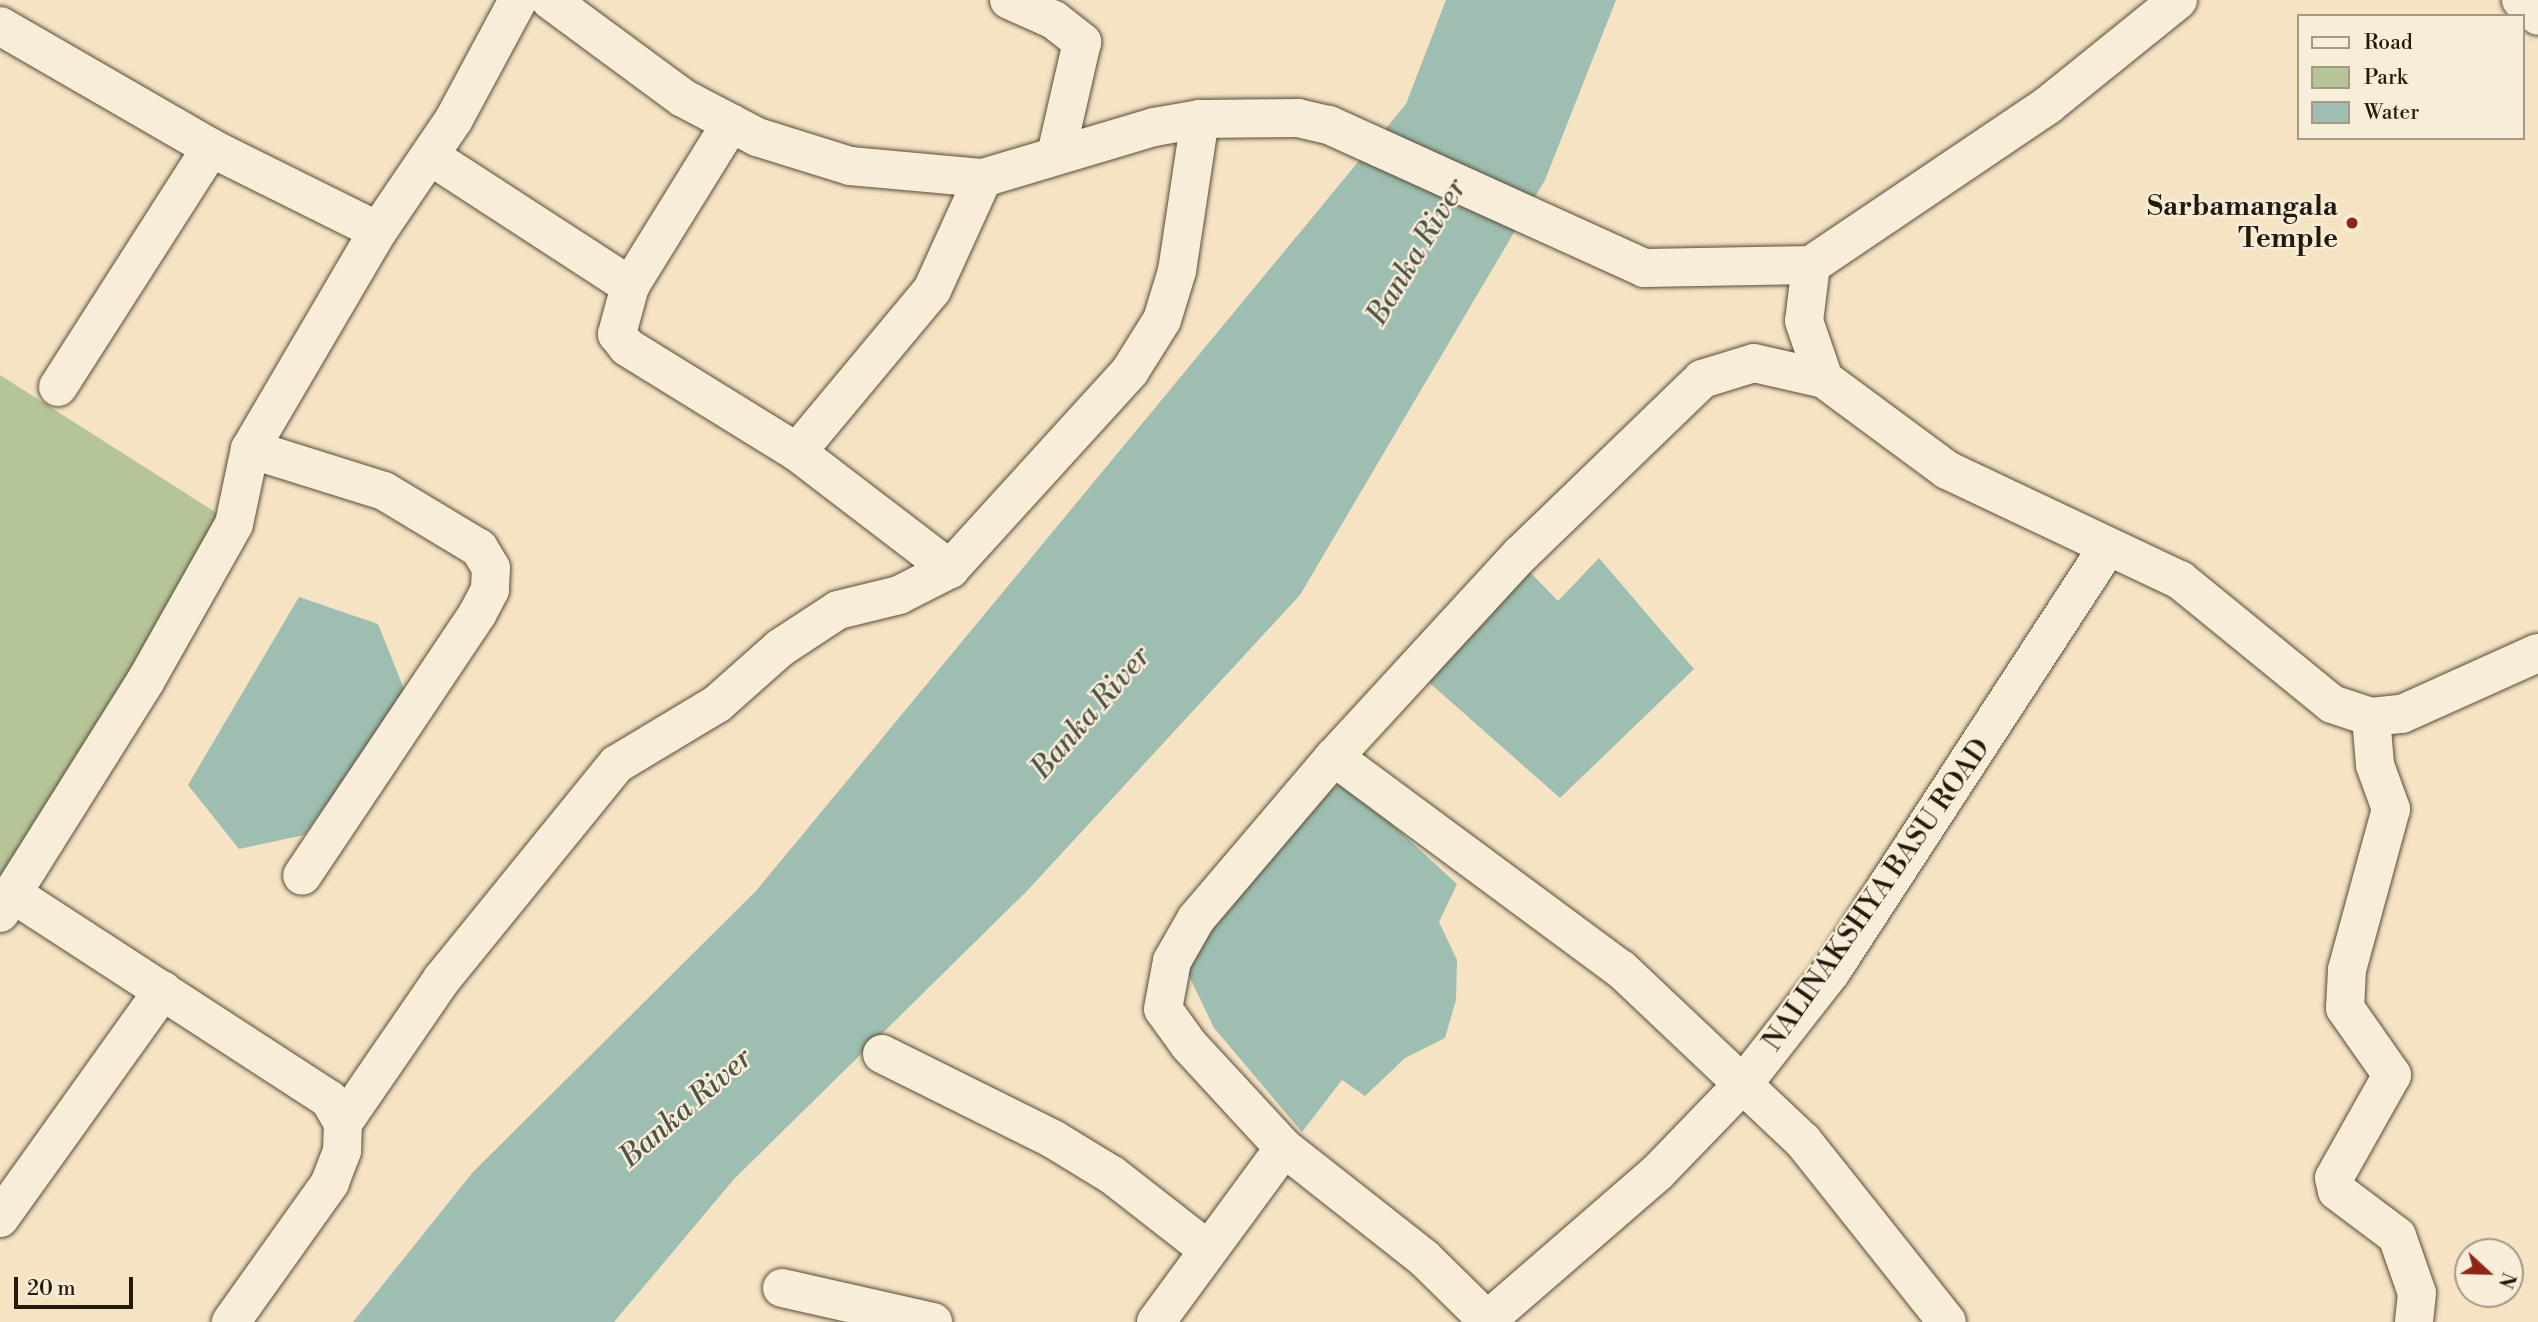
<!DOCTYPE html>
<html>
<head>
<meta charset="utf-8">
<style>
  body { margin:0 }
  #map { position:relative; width:2538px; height:1322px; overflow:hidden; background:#f5e3c3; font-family:"Libre Bodoni",serif }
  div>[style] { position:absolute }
  .green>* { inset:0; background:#b6c598 }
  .water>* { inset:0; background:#9dbeb0 }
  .roads { filter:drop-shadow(0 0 2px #584c3a) drop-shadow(0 0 2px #584c3a) }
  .minor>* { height:38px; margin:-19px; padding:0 19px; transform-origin:19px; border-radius:19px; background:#f8edd8 }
  .tertiary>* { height:38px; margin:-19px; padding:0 19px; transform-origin:19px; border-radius:19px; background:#f8edd8 }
  .dots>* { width:19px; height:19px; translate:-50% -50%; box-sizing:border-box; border:4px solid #f8edd8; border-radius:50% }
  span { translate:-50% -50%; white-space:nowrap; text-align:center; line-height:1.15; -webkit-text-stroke:5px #f8edd8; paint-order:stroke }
  .poi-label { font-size:28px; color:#241a0c; font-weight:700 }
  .right { translate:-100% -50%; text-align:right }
  .street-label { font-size:28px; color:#241a0c }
  .water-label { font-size:30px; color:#4e5345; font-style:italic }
  .legend { position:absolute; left:2297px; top:14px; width:228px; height:126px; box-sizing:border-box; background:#f8edd8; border:2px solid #a39986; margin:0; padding:9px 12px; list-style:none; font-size:21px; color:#241a0c }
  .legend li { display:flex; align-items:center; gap:14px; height:35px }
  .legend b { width:35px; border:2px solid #a39986 }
  .north { position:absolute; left:2454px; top:1238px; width:70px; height:70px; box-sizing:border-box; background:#f8edd8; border:2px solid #a39986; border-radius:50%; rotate:112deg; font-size:19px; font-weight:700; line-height:28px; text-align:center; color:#241a0c }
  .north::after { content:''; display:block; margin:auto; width:24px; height:32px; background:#8f2418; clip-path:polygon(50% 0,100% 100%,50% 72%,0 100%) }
  .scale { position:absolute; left:14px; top:1277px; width:119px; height:32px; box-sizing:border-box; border:4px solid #241a0c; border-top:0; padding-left:9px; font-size:21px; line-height:24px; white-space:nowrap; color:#241a0c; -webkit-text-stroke:5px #f8edd8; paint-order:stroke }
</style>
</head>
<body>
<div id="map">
  <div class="green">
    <i style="clip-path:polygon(0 375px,234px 524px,0 894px)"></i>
  </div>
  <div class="water">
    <i style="clip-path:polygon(1446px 0,1616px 0,1545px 180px,1300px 595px,1026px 892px,734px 1179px,614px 1322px,353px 1322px,473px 1172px,756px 891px,1406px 104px)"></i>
    <i style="clip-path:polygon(1599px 558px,1694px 669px,1560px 798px,1424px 678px,1526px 568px,1558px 601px)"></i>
    <i style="clip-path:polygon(299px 597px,378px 624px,406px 694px,304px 835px,239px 849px,188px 785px)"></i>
    <i style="clip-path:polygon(1346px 782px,1457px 884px,1439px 922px,1457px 960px,1456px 1000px,1445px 1038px,1405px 1058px,1365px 1096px,1342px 1080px,1302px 1132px,1214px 1028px,1182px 961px,1319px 795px)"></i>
  </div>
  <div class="roads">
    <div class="minor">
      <i style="left:550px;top:0;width:165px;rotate:36.4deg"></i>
      <i style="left:683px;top:98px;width:84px;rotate:27.8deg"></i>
      <i style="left:757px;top:137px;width:97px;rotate:17.3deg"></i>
      <i style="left:850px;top:166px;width:134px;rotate:5.2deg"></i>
      <i style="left:983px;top:178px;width:178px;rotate:-16.6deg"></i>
      <i style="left:1154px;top:127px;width:47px;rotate:-9.9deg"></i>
      <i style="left:1200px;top:119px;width:98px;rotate:-0.6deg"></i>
      <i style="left:1298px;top:118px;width:32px;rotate:13deg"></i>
      <i style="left:1329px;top:125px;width:346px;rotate:24.4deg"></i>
      <i style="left:1644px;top:268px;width:167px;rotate:-1deg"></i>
      <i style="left:1811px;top:265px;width:56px;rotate:97.1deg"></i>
      <i style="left:1804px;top:321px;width:61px;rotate:71deg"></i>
      <i style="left:1824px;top:379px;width:153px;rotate:36.5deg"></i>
      <i style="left:1947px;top:470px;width:258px;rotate:25.3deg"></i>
      <i style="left:2180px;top:580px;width:196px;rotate:39.2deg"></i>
      <i style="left:2332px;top:704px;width:41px;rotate:18.4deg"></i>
      <i style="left:2371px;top:717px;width:31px;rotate:-6deg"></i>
      <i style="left:2402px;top:714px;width:149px;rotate:-24.2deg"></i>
      <i style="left:1009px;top:0;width:49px;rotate:24deg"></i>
      <i style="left:1054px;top:20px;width:36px;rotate:38deg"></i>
      <i style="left:1082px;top:42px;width:116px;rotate:103deg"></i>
      <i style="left:2521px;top:0;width:23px;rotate:43deg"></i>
      <i style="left:0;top:26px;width:244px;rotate:30deg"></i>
      <i style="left:211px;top:148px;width:186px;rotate:26.4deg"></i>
      <i style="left:731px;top:123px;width:192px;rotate:121.8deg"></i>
      <i style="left:630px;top:286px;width:50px;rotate:105.2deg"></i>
      <i style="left:617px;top:334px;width:16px;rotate:52deg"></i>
      <i style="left:627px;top:347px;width:200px;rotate:31.7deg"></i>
      <i style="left:797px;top:452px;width:193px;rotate:37.4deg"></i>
      <i style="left:430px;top:156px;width:239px;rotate:33deg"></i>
      <i style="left:1811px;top:265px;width:286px;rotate:-34deg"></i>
      <i style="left:2048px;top:105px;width:167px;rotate:-38.9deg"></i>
      <i style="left:58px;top:387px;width:284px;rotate:-57.4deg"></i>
      <i style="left:250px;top:449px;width:140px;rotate:17.4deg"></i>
      <i style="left:384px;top:491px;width:111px;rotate:31deg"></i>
      <i style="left:479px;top:548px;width:23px;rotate:59deg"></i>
      <i style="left:491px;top:568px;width:22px;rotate:93deg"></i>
      <i style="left:490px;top:590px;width:26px;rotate:118deg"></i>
      <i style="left:478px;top:613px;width:316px;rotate:123.8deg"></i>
      <i style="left:797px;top:452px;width:211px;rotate:-50.2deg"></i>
      <i style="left:932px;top:290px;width:123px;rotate:-65.5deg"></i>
      <i style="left:2371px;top:717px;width:48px;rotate:85.2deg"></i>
      <i style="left:2375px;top:765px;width:47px;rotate:70deg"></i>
      <i style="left:2391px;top:809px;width:167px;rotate:105.3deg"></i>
      <i style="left:2347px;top:970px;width:38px;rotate:93deg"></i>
      <i style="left:2345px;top:1008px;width:82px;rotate:55deg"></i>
      <i style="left:2392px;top:1075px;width:118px;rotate:119.4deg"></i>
      <i style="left:2334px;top:1178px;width:13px;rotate:77deg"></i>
      <i style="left:2337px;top:1191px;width:75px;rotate:36.9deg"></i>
      <i style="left:2397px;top:1236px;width:60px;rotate:70.7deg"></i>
      <i style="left:2417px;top:1293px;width:29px;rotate:96deg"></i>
      <i style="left:1334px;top:757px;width:357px;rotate:36.5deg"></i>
      <i style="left:1621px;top:969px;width:250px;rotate:43.4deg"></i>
      <i style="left:1803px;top:1141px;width:231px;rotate:51.5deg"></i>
      <i style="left:13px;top:894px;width:377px;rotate:33deg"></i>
      <i style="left:329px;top:1099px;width:28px;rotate:60deg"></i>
      <i style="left:343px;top:1123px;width:28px;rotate:92deg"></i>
      <i style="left:342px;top:1151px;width:34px;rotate:111deg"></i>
      <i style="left:330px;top:1183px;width:171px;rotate:125.5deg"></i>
      <i style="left:0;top:913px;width:273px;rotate:-57.9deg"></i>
      <i style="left:145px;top:682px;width:181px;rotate:-60.6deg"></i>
      <i style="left:234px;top:524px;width:77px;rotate:-78deg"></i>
      <i style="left:250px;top:449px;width:253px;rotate:-59.6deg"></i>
      <i style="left:378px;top:231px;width:135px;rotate:-55.8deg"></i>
      <i style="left:454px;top:119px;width:135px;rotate:-61.7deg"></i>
      <i style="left:882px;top:1054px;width:191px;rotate:26.4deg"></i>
      <i style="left:1053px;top:1139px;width:69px;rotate:31.4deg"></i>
      <i style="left:1112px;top:1175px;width:120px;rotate:37.9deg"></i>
      <i style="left:343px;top:1123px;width:175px;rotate:-55.5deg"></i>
      <i style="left:442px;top:979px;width:277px;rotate:-50.9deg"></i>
      <i style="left:617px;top:764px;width:117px;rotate:-31deg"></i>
      <i style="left:717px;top:704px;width:84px;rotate:-41.6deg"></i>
      <i style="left:780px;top:648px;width:69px;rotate:-33.2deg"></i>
      <i style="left:838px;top:610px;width:63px;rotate:-13.8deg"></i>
      <i style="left:899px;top:595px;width:57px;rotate:-27deg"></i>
      <i style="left:950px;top:569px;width:268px;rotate:-47.7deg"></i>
      <i style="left:1130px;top:371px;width:60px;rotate:-57.9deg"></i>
      <i style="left:1162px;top:320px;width:51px;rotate:-73deg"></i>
      <i style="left:1177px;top:271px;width:154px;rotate:-81.4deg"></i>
      <i style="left:0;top:1218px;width:280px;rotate:-54.4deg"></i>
      <i style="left:782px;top:1288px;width:155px;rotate:12.7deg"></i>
      <i style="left:1487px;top:1320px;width:88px;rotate:-135.5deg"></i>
      <i style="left:1424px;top:1258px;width:178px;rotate:-141.8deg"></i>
      <i style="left:1284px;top:1148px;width:140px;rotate:-132.7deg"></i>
      <i style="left:1189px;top:1045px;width:44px;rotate:-125.8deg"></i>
      <i style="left:1163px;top:1009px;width:49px;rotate:-79.4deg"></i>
      <i style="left:1172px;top:961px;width:48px;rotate:-60.3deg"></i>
      <i style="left:1196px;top:919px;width:213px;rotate:-49.6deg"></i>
      <i style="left:1334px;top:757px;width:275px;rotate:-47.4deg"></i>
      <i style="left:1520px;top:555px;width:253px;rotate:-44deg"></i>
      <i style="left:1702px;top:379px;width:54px;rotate:-17.1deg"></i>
      <i style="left:1754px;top:363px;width:72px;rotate:12.9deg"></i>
      <i style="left:1156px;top:1322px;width:216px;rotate:-53.7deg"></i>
    </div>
    <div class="tertiary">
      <i style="left:1485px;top:1322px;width:228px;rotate:-40.9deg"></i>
      <i style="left:1657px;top:1173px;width:125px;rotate:-46deg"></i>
      <i style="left:1744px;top:1083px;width:141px;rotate:-51.9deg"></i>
      <i style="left:1831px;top:972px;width:506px;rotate:-56.94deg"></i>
    </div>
  </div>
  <div class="dots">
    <i style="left:2352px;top:223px;background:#8f2418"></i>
  </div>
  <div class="poi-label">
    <span class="right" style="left:2338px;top:223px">Sarbamangala<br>Temple</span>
  </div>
  <div class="street-label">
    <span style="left:1877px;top:895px;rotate:-55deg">NALINAKSHYA BASU ROAD</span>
  </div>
  <div class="water-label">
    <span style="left:1417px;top:252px;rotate:-59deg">Banka River</span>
    <span style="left:1091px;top:713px;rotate:-49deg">Banka River</span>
    <span style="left:686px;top:1108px;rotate:-41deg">Banka River</span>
  </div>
  <ul class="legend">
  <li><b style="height:9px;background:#f8edd8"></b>Road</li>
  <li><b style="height:19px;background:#b6c598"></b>Park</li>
  <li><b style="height:19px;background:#9dbeb0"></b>Water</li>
  </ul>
  <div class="north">N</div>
  <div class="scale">20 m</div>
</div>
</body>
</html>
